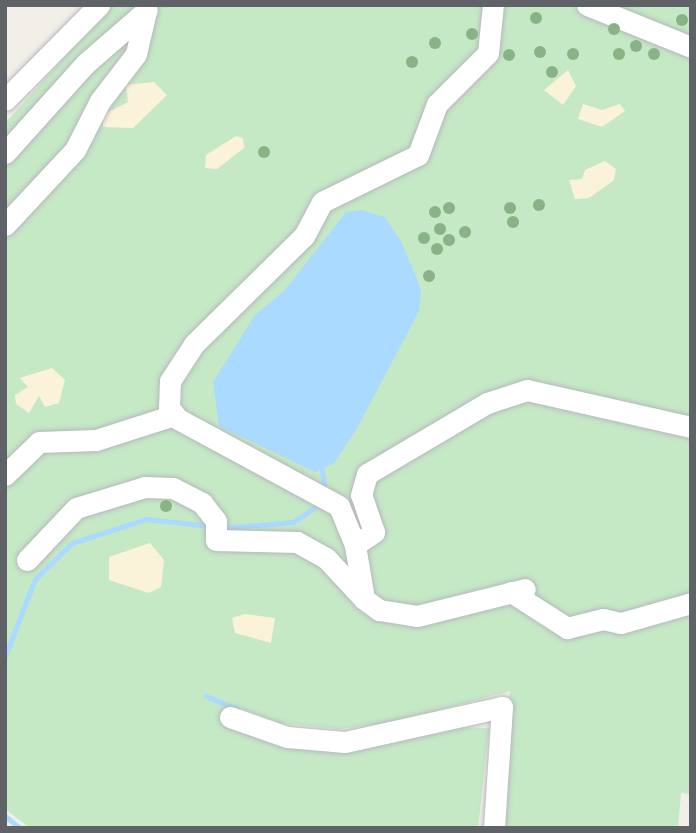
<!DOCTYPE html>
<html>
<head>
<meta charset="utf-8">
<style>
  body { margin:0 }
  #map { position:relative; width:696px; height:833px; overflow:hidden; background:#f1efe8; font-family:Arial,sans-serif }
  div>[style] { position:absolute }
  .green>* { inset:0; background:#c5e8c5 }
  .sand>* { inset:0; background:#fbf3d9 }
  .water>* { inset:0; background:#aadaff }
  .stream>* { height:5px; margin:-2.5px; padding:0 2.5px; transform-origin:2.5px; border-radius:2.5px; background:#aadaff }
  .roads { filter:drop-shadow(0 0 2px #b5b8bc) drop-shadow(0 0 2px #b5b8bc) }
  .minor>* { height:21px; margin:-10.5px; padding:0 10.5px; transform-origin:10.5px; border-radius:10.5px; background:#fff }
  .trees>* { width:12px; height:12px; margin:-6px; border-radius:50%; background:#89b387 }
  span { translate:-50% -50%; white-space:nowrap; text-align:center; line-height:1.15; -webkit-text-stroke:6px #fff; paint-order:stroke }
  .frame { position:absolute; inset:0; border:7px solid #5f6368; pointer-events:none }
</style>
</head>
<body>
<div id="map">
  <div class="green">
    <i style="clip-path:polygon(112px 5px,691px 5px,691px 794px,681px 793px,678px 828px,501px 828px,510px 691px,395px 722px,340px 729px,280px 723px,232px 705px,225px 723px,345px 750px,454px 727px,489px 728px,478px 828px,30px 828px,5px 809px,5px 123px)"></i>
  </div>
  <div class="sand">
    <i style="clip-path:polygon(568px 70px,576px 86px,563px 105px,544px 90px)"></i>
    <i style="clip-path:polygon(154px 82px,167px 95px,133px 128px,103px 127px,103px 115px,128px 102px,126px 85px)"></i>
    <i style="clip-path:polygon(583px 104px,602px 110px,620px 104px,625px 111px,602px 127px,578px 119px)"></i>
    <i style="clip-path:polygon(236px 136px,243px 138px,244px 148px,217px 169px,205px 168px,206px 155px)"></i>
    <i style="clip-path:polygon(605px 161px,616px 169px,614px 180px,589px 198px,575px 199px,569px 180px,582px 179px,585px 170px)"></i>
    <i style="clip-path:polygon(52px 368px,65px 380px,59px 403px,45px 407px,39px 396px,29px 413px,16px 404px,15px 395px,28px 387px,20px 378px)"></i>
    <i style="clip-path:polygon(150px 543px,164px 560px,161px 587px,149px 593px,109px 580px,109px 557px)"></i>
    <i style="clip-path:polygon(245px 614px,275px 618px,271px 643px,235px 633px,232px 618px)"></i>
  </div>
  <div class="water">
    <i style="clip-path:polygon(361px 210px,385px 217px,402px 243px,421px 289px,419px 311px,355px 432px,334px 463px,315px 472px,219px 426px,213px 382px,255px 315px,285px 290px,346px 212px)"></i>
  </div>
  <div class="stream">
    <i style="left:322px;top:470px;width:21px;rotate:82deg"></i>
    <i style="left:220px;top:528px;width:73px;rotate:-4.7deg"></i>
    <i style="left:293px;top:522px;width:34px;rotate:-34deg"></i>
    <i style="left:5px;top:656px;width:83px;rotate:-68.7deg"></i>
    <i style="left:35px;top:579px;width:52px;rotate:-44.2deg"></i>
    <i style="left:72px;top:543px;width:78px;rotate:-18deg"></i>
    <i style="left:146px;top:519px;width:64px;rotate:6.2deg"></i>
    <i style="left:206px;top:696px;width:34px;rotate:23deg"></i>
    <i style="left:5px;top:816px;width:19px;rotate:39deg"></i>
  </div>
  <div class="roads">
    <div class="minor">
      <i style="left:587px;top:5px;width:112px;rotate:22deg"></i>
      <i style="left:5px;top:100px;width:134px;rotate:-45.3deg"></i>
      <i style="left:5px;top:153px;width:120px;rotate:-48deg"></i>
      <i style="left:85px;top:64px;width:82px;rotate:-41.1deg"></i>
      <i style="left:5px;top:225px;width:103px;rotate:-47deg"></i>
      <i style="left:75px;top:150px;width:55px;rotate:-63deg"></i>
      <i style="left:100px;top:101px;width:59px;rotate:-52.5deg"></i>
      <i style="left:136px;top:54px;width:44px;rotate:-76.9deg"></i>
      <i style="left:5px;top:475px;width:47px;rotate:-44.1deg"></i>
      <i style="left:39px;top:442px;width:57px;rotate:-2deg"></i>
      <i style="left:96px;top:440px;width:82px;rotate:-17.8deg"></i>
      <i style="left:355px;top:545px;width:42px;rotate:-112.3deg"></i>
      <i style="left:339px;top:506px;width:183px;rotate:-151.6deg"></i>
      <i style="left:178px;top:419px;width:14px;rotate:-129deg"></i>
      <i style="left:169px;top:408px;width:27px;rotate:-88deg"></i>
      <i style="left:170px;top:381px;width:44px;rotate:-57deg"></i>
      <i style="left:194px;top:344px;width:154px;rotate:-44.5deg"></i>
      <i style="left:304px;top:236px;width:38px;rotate:-62deg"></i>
      <i style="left:322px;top:202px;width:107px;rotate:-26.1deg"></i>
      <i style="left:418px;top:155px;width:54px;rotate:-69.6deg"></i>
      <i style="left:437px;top:104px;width:72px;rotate:-45deg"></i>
      <i style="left:488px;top:53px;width:48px;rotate:-84.1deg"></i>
      <i style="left:27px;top:560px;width:71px;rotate:-46.7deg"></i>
      <i style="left:76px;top:508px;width:72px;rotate:-16.9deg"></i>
      <i style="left:145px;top:487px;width:28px;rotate:2deg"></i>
      <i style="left:173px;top:488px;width:33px;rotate:27deg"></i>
      <i style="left:202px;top:503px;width:23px;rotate:52deg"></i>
      <i style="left:216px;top:521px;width:19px;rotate:90deg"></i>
      <i style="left:216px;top:540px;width:81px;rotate:1.4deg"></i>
      <i style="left:297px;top:542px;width:33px;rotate:29deg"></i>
      <i style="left:326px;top:558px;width:56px;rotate:47.2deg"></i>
      <i style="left:364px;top:599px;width:55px;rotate:-99.5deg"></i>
      <i style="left:355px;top:545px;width:23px;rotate:-34deg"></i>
      <i style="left:374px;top:532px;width:39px;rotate:-109deg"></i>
      <i style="left:361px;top:495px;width:22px;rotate:-74deg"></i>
      <i style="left:367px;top:474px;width:139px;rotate:-30.6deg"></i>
      <i style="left:487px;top:403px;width:42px;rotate:-18deg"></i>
      <i style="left:527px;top:390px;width:168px;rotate:12.7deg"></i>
      <i style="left:511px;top:592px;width:67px;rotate:32.7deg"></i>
      <i style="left:567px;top:628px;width:37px;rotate:-14deg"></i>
      <i style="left:603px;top:619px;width:18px;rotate:13deg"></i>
      <i style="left:621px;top:623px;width:73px;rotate:-15.9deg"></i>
      <i style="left:364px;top:599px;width:19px;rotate:36deg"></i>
      <i style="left:379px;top:610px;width:38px;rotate:9deg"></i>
      <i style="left:417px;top:616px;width:111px;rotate:-14deg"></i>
      <i style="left:230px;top:717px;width:60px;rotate:19.3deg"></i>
      <i style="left:287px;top:737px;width:58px;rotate:4.9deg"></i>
      <i style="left:345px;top:742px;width:161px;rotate:-12.6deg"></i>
      <i style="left:502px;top:707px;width:121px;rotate:93.8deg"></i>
    </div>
  </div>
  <div class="trees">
    <i style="left:536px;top:18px"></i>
    <i style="left:682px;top:20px"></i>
    <i style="left:614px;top:29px"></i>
    <i style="left:472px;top:34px"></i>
    <i style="left:435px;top:43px"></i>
    <i style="left:636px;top:46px"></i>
    <i style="left:540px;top:52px"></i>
    <i style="left:573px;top:54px"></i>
    <i style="left:619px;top:54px"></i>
    <i style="left:654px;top:54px"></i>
    <i style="left:509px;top:55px"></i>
    <i style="left:412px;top:62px"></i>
    <i style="left:552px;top:72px"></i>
    <i style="left:264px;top:152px"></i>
    <i style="left:539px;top:205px"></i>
    <i style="left:449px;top:208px"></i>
    <i style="left:510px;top:208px"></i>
    <i style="left:435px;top:212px"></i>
    <i style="left:513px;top:222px"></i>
    <i style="left:440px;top:229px"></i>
    <i style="left:465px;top:232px"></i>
    <i style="left:424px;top:238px"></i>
    <i style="left:449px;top:240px"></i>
    <i style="left:437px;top:249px"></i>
    <i style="left:429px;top:276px"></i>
    <i style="left:166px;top:506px"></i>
  </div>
  <div class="frame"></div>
</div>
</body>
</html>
